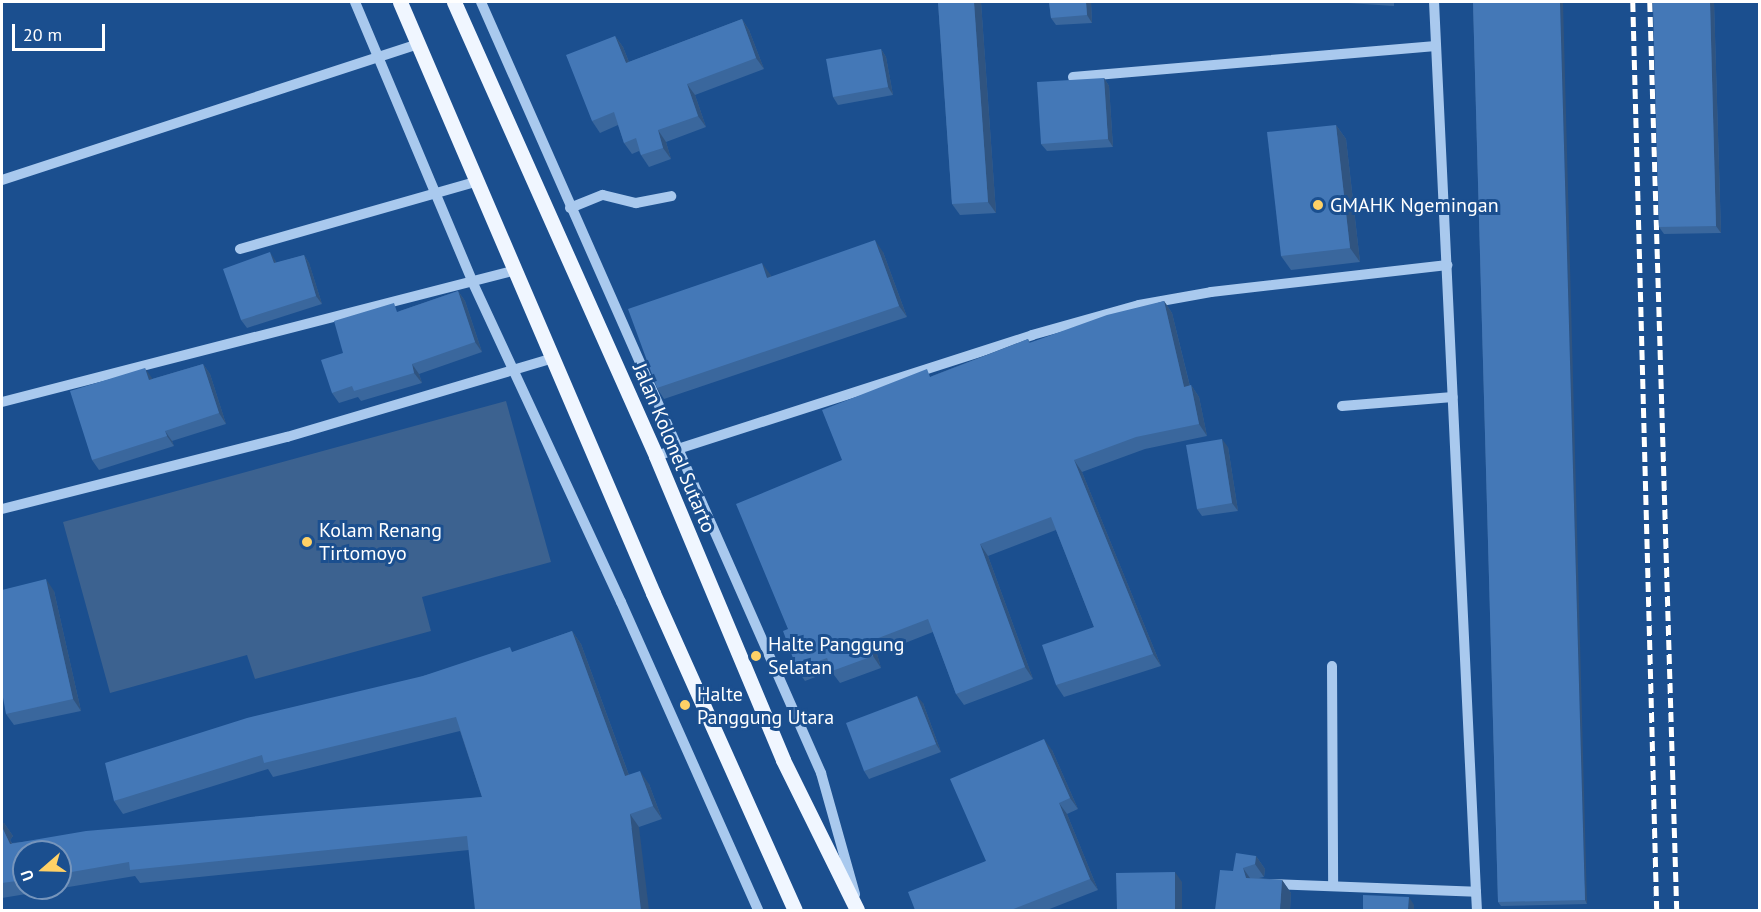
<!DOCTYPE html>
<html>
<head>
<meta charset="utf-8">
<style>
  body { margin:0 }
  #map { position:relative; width:1761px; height:912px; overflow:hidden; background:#1b4f8f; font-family:"PT Sans",sans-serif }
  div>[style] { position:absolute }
  .water>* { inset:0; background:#3c6290 }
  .minor>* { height:10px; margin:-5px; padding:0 5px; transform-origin:5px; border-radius:5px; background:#a9c9ee }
  .major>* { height:15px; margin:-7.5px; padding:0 7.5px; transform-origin:7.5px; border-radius:7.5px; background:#f0f6ff }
  .rail>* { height:4.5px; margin-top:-2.25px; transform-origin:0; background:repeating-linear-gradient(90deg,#fff 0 10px,transparent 0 14.5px) }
  .wall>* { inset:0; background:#3a679d }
  .shaded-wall>* { inset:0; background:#305480 }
  .building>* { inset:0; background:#4478b7 }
  .dots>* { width:16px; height:16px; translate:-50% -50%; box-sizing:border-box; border:3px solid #1b4f8f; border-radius:50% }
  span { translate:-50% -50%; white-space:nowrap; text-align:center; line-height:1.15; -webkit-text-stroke:6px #1b4f8f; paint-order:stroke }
  .poi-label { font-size:20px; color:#fff }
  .left { translate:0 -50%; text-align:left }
  .street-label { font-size:20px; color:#fff }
  .frame { position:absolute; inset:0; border:3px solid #fff; pointer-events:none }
  .north { position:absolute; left:12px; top:840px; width:60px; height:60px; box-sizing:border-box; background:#1b4f8f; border:2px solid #7695bc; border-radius:50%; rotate:250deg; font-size:16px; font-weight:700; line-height:24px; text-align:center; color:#fff }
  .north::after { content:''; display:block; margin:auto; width:21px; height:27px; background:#ffd166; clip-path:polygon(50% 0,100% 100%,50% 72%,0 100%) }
  .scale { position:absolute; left:12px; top:24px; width:93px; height:27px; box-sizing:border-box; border:3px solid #fff; border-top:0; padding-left:8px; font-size:18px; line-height:21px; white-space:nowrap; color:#fff; -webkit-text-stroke:4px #1b4f8f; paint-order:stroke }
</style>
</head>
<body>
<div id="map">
  <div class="water">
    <i style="clip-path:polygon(506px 401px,551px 562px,422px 597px,431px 631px,255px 679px,247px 655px,110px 693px,63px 522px)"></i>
  </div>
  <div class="minor">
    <i style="left:355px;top:2px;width:303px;rotate:67.2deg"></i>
    <i style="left:472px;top:281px;width:354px;rotate:65.1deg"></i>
    <i style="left:621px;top:602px;width:337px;rotate:66deg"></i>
    <i style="left:481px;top:2px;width:843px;rotate:66.2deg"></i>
    <i style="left:821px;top:773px;width:126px;rotate:74.3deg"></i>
    <i style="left:1073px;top:77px;width:364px;rotate:-4.9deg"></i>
    <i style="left:2px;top:180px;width:438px;rotate:-18.1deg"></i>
    <i style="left:570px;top:208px;width:35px;rotate:-22deg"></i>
    <i style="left:603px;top:195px;width:34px;rotate:14deg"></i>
    <i style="left:636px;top:203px;width:36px;rotate:-11deg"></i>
    <i style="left:240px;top:249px;width:248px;rotate:-15.9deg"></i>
    <i style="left:2px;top:402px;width:531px;rotate:-14.4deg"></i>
    <i style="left:1342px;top:406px;width:111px;rotate:-4.6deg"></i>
    <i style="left:656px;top:456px;width:395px;rotate:-17.8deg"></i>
    <i style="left:1032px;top:335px;width:111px;rotate:-15.7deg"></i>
    <i style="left:1139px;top:305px;width:73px;rotate:-10.2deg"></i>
    <i style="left:1211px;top:292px;width:238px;rotate:-6.5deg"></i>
    <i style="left:2px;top:509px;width:294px;rotate:-14.2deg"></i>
    <i style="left:287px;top:437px;width:277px;rotate:-16.5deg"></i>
    <i style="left:1332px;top:666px;width:219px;rotate:89.7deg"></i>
    <i style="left:1271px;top:884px;width:205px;rotate:2.2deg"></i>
    <i style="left:1476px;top:892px;width:891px;rotate:-92.7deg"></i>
    <i style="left:1476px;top:892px;width:18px;rotate:87deg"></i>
  </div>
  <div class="major">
    <i style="left:400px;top:2px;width:643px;rotate:66.82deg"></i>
    <i style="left:653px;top:593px;width:347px;rotate:65.9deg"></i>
    <i style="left:454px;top:2px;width:497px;rotate:66deg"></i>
    <i style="left:656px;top:456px;width:329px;rotate:67.3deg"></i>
    <i style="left:783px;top:760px;width:167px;rotate:63.7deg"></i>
  </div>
  <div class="rail">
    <i style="left:1633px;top:2px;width:908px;rotate:88.49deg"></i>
    <i style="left:1650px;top:2px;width:908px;rotate:88.3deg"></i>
  </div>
  <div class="wall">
    <i style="clip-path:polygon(938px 2px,981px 2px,996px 213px,960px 215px,952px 204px)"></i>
    <i style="clip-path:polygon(1049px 2px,1091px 2px,1092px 23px,1056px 25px,1051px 18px)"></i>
    <i style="clip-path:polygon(1347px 2px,1394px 2px,1394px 6px,1348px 3px)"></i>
    <i style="clip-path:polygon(1473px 2px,1587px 904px,1501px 906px,1498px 902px)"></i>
    <i style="clip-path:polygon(1653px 2px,1714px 2px,1721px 233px,1664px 234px,1659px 227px)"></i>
    <i style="clip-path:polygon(742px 19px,749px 30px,764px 69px,695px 95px,706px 127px,666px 142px,671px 159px,649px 167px,641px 155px,639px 151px,632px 154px,624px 143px,618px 125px,600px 133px,592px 121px,615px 36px,623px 47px,629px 62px)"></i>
    <i style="clip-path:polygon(881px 49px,886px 57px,893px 95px,838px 105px,833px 97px)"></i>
    <i style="clip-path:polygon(1104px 78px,1109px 86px,1113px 147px,1047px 151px,1041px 144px)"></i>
    <i style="clip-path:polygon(1336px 125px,1346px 139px,1360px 262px,1291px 270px,1281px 256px)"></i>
    <i style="clip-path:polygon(883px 252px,907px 317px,664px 399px,657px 388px,770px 274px,771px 277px)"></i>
    <i style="clip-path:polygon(304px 255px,309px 263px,322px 304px,247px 328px,241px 320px,275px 260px,276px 263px)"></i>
    <i style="clip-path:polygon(458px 291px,465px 301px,482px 352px,419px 374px,422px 383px,361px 401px,358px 397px,339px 403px,332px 393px,343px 353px,400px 311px)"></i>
    <i style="clip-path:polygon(1164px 301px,1172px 313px,1190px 386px,1191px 385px,1199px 397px,1207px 436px,1145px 449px,1082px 472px,1161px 666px,1064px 697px,1056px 685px,1094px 627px,1056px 530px,988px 556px,1033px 679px,964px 705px,956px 694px,933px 632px,877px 654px,881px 668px,840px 683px,831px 671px,805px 681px,797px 669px,788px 629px,842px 460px,932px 376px,1028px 339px,1030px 343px)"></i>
    <i style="clip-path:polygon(203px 364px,210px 374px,226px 424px,172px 441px,174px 446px,99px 470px,92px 460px,152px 379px)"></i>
    <i style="clip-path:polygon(1228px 447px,1238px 511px,1202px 516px,1197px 509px)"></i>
    <i style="clip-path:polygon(54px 591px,81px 711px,14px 725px,6px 714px)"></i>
    <i style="clip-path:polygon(evenodd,572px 631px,581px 644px,629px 775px,649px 784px,662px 819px,639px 827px,469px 850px,140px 883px,135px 876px,2px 898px,2px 823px,4px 823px,13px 836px,10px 840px,12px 843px,482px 797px,460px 731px,273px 777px,268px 769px,123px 814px,114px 801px,423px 676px,514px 652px,572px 631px,24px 852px,60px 852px,60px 888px,24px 888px,24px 852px)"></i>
    <i style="clip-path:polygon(923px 703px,941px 752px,869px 779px,864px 771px)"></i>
    <i style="clip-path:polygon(1052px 750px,1078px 809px,1067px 814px,1098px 890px,1047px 910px,915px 910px,986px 861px)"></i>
    <i style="clip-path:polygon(1256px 856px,1265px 869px,1264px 877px,1259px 878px,1282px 880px,1291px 893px,1290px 910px,1233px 871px)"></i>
  </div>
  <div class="shaded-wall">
    <i style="clip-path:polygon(974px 2px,981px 2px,996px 213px,988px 202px)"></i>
    <i style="clip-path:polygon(1086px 2px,1091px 2px,1092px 23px,1087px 15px)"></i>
    <i style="clip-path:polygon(1560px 2px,1563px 2px,1587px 904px,1585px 900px)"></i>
    <i style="clip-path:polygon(1710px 2px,1714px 2px,1721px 233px,1716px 226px)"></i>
    <i style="clip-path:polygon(742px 19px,749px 30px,764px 69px,756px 58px)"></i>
    <i style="clip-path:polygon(615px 36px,623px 47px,634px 75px,626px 63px)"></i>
    <i style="clip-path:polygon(881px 49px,886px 57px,893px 95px,888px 87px)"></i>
    <i style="clip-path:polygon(1104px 78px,1109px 86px,1113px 147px,1108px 139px)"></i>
    <i style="clip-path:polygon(687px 84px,695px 95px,706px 127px,698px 116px)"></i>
    <i style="clip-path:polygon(1336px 125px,1346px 139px,1360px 262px,1350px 248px)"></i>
    <i style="clip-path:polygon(658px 130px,666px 142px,671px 159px,663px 148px)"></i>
    <i style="clip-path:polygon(875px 240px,883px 252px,907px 317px,899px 306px)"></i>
    <i style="clip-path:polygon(270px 252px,275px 260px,279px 271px,274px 263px)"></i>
    <i style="clip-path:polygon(304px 255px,309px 263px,322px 304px,316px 296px)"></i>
    <i style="clip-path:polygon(762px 263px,770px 274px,775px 290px,767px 278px)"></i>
    <i style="clip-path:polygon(458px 291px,465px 301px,482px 352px,475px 342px)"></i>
    <i style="clip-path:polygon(1164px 301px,1172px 313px,1193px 399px,1184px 387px)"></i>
    <i style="clip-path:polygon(203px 364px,210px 374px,226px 424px,219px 413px)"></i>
    <i style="clip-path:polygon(412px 364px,419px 374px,422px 383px,414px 373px)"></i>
    <i style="clip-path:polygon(145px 368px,152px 378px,156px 391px,149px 380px)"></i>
    <i style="clip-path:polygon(1191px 385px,1199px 397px,1207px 436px,1199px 424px)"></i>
    <i style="clip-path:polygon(165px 431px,172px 441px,174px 446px,167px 436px)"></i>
    <i style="clip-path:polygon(1222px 439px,1228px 447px,1238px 511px,1232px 503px)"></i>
    <i style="clip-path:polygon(1074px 460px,1082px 472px,1161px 666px,1153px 654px)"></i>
    <i style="clip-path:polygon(980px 544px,988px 556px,1033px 679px,1025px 667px)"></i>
    <i style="clip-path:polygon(46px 579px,54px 591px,81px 711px,73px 699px)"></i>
    <i style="clip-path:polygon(572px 631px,581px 644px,634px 789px,625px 776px)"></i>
    <i style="clip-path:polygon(868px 642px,877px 654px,881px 668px,873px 656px)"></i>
    <i style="clip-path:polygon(917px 696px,923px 703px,941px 752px,936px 744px)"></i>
    <i style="clip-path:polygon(1044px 739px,1052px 750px,1078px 809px,1070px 798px)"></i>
    <i style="clip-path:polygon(640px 771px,649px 784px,662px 819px,653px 806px)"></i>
    <i style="clip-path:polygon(1059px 803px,1067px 814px,1098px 890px,1090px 879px)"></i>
    <i style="clip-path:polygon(630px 814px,639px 827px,649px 910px,641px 910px)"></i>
    <i style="clip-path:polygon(2px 823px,4px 823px,13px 836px,10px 840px,19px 857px,10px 844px,2px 827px)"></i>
    <i style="clip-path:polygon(1256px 856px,1265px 869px,1264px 877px,1255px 864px)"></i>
    <i style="clip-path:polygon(1243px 868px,1252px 881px,1246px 878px)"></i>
    <i style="clip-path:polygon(1175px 872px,1182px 882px,1182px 910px,1175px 910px)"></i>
    <i style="clip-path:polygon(1282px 880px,1291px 893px,1290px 910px,1280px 910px)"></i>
    <i style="clip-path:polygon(1409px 897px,1414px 905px,1414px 910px,1408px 910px)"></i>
  </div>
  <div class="building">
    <i style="clip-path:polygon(938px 2px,974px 2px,988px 202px,952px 204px)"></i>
    <i style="clip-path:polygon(1049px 2px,1086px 2px,1087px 15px,1051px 18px)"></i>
    <i style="clip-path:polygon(1473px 2px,1560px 2px,1585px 900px,1498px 902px)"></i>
    <i style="clip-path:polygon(1653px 2px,1710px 2px,1716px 226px,1659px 227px)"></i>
    <i style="clip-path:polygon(742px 19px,756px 58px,687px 84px,698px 116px,658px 130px,663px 148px,641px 155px,636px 138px,624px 143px,614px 112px,592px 121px,566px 55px,615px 36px,626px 63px)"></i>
    <i style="clip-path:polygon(881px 49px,888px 87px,833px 97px,826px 59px)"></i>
    <i style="clip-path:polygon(1104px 78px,1108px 139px,1041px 144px,1037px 82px)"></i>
    <i style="clip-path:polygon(1336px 125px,1350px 248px,1281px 256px,1267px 132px)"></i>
    <i style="clip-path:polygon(875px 240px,899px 306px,657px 388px,628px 309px,762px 263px,767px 278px)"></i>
    <i style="clip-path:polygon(270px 252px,274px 263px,304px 255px,316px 296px,241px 320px,223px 269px)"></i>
    <i style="clip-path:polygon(458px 291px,475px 342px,412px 364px,414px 373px,354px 391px,352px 386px,332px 393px,321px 360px,343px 353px,334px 321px,394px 303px,397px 312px)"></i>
    <i style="clip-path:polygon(1164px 301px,1184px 387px,1191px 385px,1199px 424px,1136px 437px,1074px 460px,1153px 654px,1056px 685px,1042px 645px,1094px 627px,1051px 517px,980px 544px,1025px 667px,956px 694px,928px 619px,868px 642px,873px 656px,832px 671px,827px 658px,797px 669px,783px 631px,788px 629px,736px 504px,842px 460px,822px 410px,927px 369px,930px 377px,1028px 339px,1029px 343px,1107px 315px)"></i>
    <i style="clip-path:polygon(203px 364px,219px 413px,165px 431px,167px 436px,92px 460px,70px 391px,145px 368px,149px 380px)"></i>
    <i style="clip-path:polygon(1222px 439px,1232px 503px,1197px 509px,1186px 445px)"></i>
    <i style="clip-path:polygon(46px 579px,73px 699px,6px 714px,2px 692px,2px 590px)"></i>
    <i style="clip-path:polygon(572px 631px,625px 776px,640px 771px,653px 806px,630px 814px,641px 910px,475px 910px,467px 836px,130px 870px,129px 862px,60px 874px,60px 852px,24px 852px,24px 880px,2px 883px,2px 827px,10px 844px,86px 831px,482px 797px,456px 717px,264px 763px,262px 755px,114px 801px,105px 763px,247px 718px,423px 676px,510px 647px,512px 652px)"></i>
    <i style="clip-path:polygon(917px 696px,936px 744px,864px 771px,846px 723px)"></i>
    <i style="clip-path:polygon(1044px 739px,1070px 798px,1059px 803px,1090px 879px,1011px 910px,915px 910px,908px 892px,986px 861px,950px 779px)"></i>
    <i style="clip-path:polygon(1236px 853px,1256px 856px,1255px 864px,1243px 868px,1246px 878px,1282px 880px,1280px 910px,1215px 910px,1220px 870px,1233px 871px)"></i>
    <i style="clip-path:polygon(1175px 872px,1175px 910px,1117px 910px,1116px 873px)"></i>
    <i style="clip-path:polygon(1363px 895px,1409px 897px,1408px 910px,1363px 910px)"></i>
  </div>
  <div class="dots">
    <i style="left:1318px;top:205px;background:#ffd166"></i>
    <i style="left:307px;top:542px;background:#ffd166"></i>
    <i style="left:756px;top:656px;background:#ffd166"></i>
    <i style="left:685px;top:705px;background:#ffd166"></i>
  </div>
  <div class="poi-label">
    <span class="left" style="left:1330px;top:205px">GMAHK Ngemingan</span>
    <span class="left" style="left:319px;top:542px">Kolam Renang<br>Tirtomoyo</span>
    <span class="left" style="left:768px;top:656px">Halte Panggung<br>Selatan</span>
    <span class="left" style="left:697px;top:706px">Halte<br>Panggung Utara</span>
  </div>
  <div class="street-label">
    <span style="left:674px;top:448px;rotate:67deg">Jalan Kolonel Sutarto</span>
  </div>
  <div class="frame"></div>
  <div class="north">U</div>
  <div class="scale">20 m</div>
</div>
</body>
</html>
